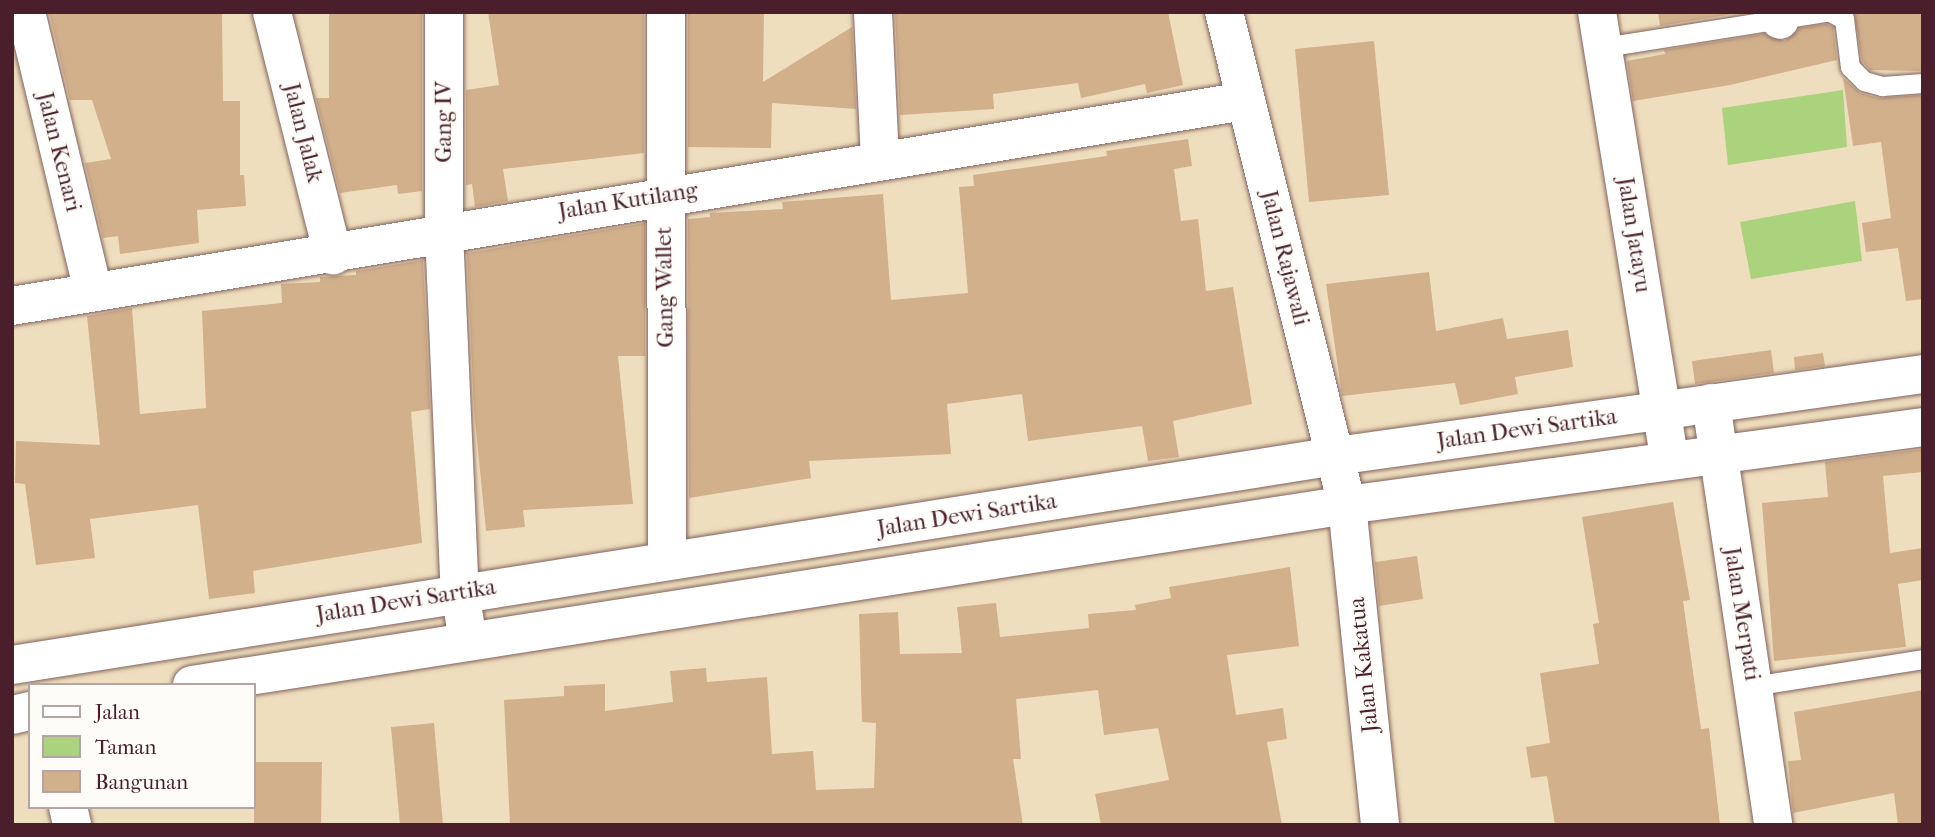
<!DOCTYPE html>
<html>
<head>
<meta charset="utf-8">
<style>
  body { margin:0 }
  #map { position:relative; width:1935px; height:837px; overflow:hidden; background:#eedebd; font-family:"IM FELL French Canon",serif }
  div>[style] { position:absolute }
  .green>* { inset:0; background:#abd27c }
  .building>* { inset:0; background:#d2b08c }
  .roads { filter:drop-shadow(0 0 2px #83625e) drop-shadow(0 0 2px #83625e) }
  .service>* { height:19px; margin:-9.5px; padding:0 9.5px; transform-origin:9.5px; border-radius:9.5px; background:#fff }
  .minor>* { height:38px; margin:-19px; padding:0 19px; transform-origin:19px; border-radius:19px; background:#fff }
  .tertiary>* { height:38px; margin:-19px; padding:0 19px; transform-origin:19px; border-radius:19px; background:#fff }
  span { translate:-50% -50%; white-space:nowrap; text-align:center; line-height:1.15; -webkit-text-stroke:5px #fdfcf7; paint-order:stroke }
  .street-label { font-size:23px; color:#4a1f2b }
  .frame { position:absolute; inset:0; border:14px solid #4a1f2b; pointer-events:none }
  .legend { position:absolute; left:28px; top:683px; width:228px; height:126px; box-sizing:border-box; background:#fdfcf7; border:2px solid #b5a4a5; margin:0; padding:9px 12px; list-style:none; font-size:21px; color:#4a1f2b }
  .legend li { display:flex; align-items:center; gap:14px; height:35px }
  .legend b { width:35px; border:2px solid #b5a4a5 }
</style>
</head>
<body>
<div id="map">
  <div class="green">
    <i style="clip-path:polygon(1843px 90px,1847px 147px,1728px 165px,1722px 108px)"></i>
    <i style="clip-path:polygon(1855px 201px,1862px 261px,1751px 279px,1740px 222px)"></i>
  </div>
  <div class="building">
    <i style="clip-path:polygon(49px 12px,222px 12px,223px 101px,240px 101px,240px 175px,244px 175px,246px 206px,197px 210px,199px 243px,120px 254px,118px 236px,103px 238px,85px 163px,111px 159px,92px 100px,70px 100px)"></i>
    <i style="clip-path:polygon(329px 12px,422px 12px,422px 191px,398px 194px,397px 185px,340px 193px,316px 98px,329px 98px)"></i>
    <i style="clip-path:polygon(488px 12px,644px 12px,644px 153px,503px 169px,508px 201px,475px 207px,472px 184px,466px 185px,466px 90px,499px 85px)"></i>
    <i style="clip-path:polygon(688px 12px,764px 12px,763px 82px,852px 27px,856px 109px,772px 103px,771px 148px,688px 147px)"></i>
    <i style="clip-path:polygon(895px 12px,1168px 12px,1183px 85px,1147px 93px,1145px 84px,1081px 98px,1078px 83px,993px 94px,994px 109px,900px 115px)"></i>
    <i style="clip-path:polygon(1658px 12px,1744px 12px,1660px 26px)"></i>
    <i style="clip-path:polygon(1854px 12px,1923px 12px,1923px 71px,1870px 70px,1862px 61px)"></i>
    <i style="clip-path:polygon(1826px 24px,1833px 27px,1837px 60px,1730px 85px,1633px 101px,1627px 61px,1665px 54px,1664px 50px,1764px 34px,1785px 41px,1800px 28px)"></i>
    <i style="clip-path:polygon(1374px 41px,1389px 195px,1309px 202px,1295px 49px)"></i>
    <i style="clip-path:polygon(1843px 78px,1860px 93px,1879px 98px,1923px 95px,1923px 299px,1906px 301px,1898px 248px,1866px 252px,1862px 223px,1891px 218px,1881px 142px,1853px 146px)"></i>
    <i style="clip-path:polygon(1188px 139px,1192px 166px,1174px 169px,1181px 221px,1198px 219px,1206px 291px,1233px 287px,1252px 404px,1173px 421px,1179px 457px,1148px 461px,1142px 426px,1028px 441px,1022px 394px,947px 404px,951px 454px,809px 461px,811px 478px,689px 498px,688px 219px,710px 217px,710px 213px,783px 209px,782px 202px,883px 194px,891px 300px,968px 293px,959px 187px,974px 186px,973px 175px,1107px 156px,1106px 151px)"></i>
    <i style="clip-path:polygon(645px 223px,645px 356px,618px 356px,633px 504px,523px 510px,525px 527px,486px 531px,474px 410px,467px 253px)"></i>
    <i style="clip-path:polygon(423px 260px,430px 409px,411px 412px,422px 543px,253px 571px,255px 593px,209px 599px,198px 505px,90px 519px,95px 558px,36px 565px,25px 484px,15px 483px,16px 441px,100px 445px,87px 316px,132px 308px,140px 414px,206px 408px,202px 311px,282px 303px,281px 284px,320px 282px,320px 277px,356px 275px,356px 271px)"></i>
    <i style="clip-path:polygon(1429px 272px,1436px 331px,1503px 318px,1507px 339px,1568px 330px,1573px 367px,1515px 377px,1518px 394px,1460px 405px,1455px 383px,1342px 396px,1326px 284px)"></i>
    <i style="clip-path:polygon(1771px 350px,1774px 373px,1695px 384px,1692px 361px)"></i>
    <i style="clip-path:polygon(1823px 353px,1825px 366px,1795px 370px,1794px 357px)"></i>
    <i style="clip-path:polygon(1923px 449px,1923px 472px,1883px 476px,1890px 553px,1923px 548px,1923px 580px,1898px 584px,1906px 647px,1774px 661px,1762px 503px,1828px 497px,1825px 462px)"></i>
    <i style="clip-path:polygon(1673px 502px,1690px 600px,1683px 601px,1701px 729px,1709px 728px,1720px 825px,1555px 825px,1547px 776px,1531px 778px,1526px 747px,1550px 743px,1540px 673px,1599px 664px,1593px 624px,1599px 623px,1582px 517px)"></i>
    <i style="clip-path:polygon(1417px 556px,1423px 599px,1379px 606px,1375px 562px)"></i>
    <i style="clip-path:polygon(1290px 567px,1299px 646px,1227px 655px,1236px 715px,1283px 708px,1287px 739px,1267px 742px,1282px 825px,1101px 825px,1095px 794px,1169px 780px,1158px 728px,1104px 735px,1098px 690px,1016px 699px,1021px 759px,1013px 759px,1023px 825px,510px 825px,504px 700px,564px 696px,564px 686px,605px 684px,605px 711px,673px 702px,670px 671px,706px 668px,707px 682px,767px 677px,772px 754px,813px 751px,816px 790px,874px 788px,876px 723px,862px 722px,859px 614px,898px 612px,900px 654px,962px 653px,957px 607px,996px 603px,1000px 637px,1089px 628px,1088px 614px,1136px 610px,1135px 605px,1171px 598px,1169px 587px)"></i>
    <i style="clip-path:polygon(1923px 690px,1923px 825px,1898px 825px,1894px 793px,1793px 813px,1788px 761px,1801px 760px,1794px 712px)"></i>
    <i style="clip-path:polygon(434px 723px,443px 825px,400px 825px,391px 727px)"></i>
    <i style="clip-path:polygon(254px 762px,322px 762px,321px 825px,254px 825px)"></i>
  </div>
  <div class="roads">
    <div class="service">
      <i style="left:1830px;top:12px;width:16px;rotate:27deg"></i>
      <i style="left:1844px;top:19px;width:48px;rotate:82.9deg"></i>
      <i style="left:1850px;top:67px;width:20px;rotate:45deg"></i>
      <i style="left:1864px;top:81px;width:19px;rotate:16deg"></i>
      <i style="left:1882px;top:86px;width:41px;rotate:-4.2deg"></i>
      <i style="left:1604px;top:47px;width:223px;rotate:-9deg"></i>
      <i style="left:1753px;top:686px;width:172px;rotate:-9deg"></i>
    </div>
    <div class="minor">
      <i style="left:26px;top:12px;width:288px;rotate:76.5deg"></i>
      <i style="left:272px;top:12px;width:251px;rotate:75.9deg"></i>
      <i style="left:444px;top:12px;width:220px;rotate:90deg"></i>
      <i style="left:444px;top:232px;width:360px;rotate:87.5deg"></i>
      <i style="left:460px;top:592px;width:50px;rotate:80.7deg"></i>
      <i style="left:666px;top:12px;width:549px;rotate:89.9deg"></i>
      <i style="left:873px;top:12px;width:148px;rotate:87.3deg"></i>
      <i style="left:1224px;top:12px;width:508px;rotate:75.99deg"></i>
      <i style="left:1347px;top:505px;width:322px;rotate:84.1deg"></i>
      <i style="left:1597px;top:12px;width:453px;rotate:80.8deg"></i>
      <i style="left:1778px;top:12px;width:8px;rotate:76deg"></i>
      <i style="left:12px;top:306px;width:1250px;rotate:-9.44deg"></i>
      <i style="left:1711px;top:403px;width:427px;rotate:81.6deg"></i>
      <i style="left:68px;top:807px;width:18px;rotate:77deg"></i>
    </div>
    <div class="tertiary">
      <i style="left:12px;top:665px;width:1340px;rotate:-8.97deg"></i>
      <i style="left:1336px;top:456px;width:593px;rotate:-7.95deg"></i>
      <i style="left:192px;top:685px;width:1169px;rotate:-8.86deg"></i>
      <i style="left:1347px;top:505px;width:581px;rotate:-7.71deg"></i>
      <i style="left:12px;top:715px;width:18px;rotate:-13deg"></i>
    </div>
  </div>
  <div class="street-label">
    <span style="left:444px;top:122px;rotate:-90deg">Gang IV</span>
    <span style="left:303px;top:133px;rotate:76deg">Jalan Jalak</span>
    <span style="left:59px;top:152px;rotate:76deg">Jalan Kenari</span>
    <span style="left:628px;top:201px;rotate:-9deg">Jalan Kutilang</span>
    <span style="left:1634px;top:235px;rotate:81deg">Jalan Jatayu</span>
    <span style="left:1285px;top:258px;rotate:76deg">Jalan Rajawali</span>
    <span style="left:665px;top:287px;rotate:-91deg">Gang Wallet</span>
    <span style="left:1527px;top:429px;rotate:-8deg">Jalan Dewi Sartika</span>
    <span style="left:967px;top:515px;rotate:-9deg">Jalan Dewi Sartika</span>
    <span style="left:406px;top:601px;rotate:-9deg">Jalan Dewi Sartika</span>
    <span style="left:1742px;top:614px;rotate:81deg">Jalan Merpati</span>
    <span style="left:1364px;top:665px;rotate:-96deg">Jalan Kakatua</span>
  </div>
  <div class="frame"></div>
  <ul class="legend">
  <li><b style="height:9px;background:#fff"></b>Jalan</li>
  <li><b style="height:19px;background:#abd27c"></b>Taman</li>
  <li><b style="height:19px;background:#d2b08c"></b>Bangunan</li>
  </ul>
</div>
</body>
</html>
